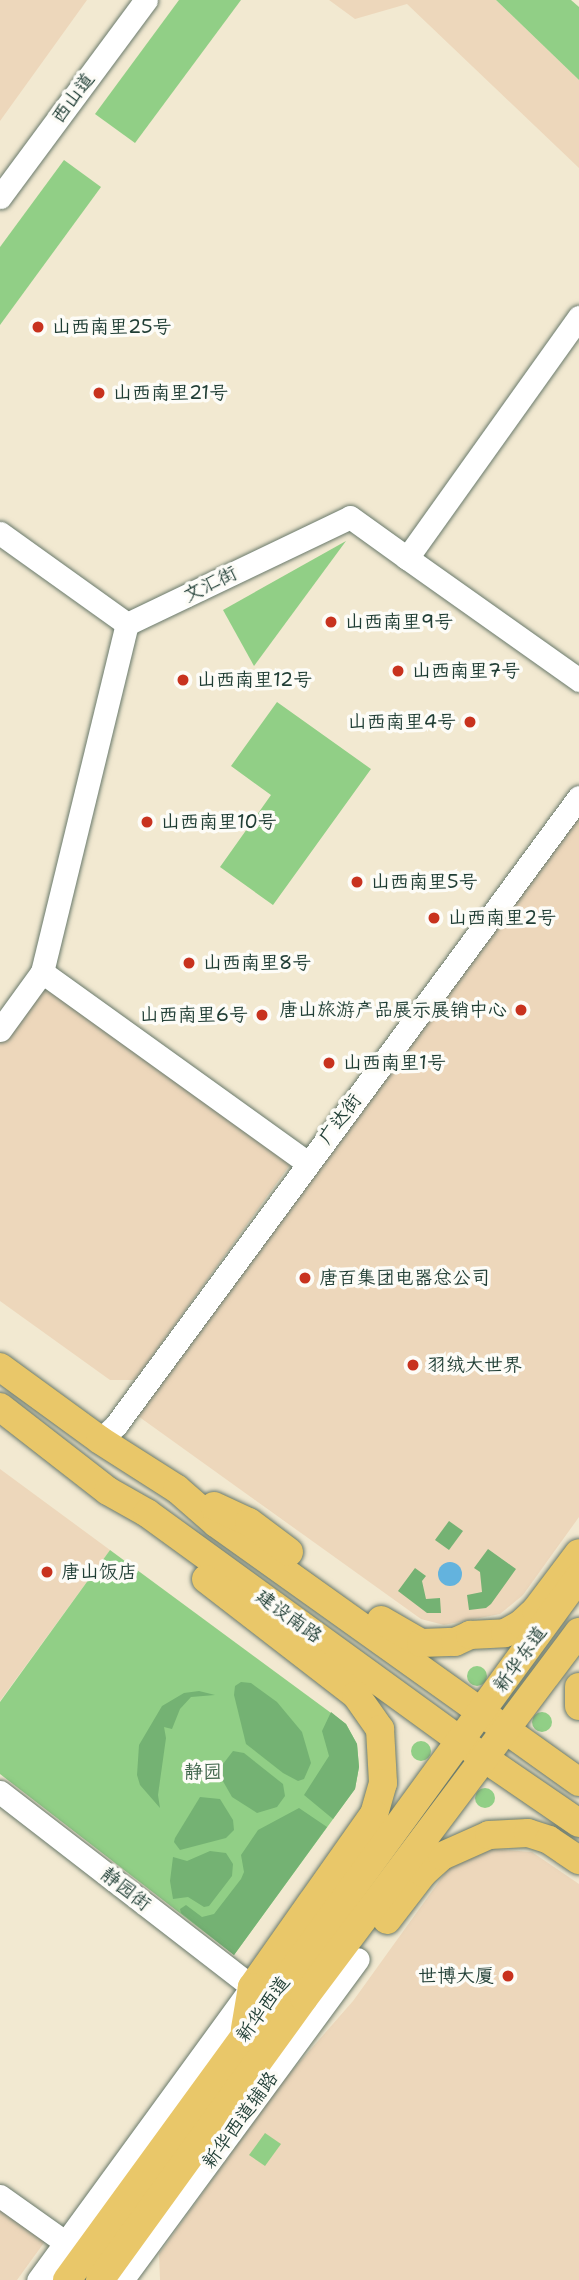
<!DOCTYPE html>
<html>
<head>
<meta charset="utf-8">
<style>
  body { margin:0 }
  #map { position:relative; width:579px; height:2280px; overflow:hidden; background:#f2e9d1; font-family:"Shantell Sans","LXGW WenKai TC",sans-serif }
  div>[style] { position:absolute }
  .built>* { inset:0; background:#edd7bb }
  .green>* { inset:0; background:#91cf86 }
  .round { border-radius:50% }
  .forest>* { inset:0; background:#74b273 }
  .water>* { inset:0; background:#63b3de }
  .roads { filter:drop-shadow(0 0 2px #69796b) drop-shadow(0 0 2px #69796b) }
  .minor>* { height:23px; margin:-11.5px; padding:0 11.5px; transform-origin:11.5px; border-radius:11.5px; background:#fff }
  .major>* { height:28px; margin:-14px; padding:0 14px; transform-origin:14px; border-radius:14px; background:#e9c769 }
  .dots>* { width:19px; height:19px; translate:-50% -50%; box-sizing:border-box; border:4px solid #fdfcf7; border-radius:50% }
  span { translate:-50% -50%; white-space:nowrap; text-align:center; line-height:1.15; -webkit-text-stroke:7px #fdfcf7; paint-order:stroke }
  .street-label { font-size:19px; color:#1f3d34 }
  .poi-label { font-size:19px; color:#1f3d34 }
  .left { translate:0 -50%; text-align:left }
  .right { translate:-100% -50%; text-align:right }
  .park-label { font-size:19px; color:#3c6248 }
</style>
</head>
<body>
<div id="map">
  <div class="built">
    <i style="clip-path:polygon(0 0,87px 0,0 121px)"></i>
    <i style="clip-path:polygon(329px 0,496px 0,579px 80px,579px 168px,407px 4px,355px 19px)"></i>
    <i style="clip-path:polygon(579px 815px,579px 1517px,523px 1595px,500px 1614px,444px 1625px,421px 1619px,138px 1416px)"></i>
    <i style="clip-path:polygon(45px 979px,294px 1159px,135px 1380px,110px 1380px,0 1301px,0 1040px)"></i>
    <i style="clip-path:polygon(0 1469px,110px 1550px,0 1701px)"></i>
    <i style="clip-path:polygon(491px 1849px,532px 1852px,579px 1884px,579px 2280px,160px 2280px,159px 2254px,283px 2081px,353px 2001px,448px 1869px,456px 1861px)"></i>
    <i style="clip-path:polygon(0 2206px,46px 2240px,17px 2280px,0 2280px)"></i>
  </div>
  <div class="green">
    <i style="clip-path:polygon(179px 0,241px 0,135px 143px,95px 114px)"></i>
    <i style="clip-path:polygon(496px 0,571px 0,579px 7px,579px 80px)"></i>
    <i style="clip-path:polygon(64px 160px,101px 187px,0 325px,0 247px)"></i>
    <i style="clip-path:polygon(346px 541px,254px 666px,223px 610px)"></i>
    <i style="clip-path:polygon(277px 702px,371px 769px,273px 905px,220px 867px,271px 795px,231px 766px)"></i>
    <i style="clip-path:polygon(110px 1550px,346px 1724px,357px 1744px,359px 1767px,355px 1789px,234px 1955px,0 1774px,0 1702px)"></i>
    <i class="round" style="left:467px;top:1666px;width:20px;height:20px"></i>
    <i class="round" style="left:532px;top:1712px;width:20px;height:20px"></i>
    <i class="round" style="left:411px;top:1741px;width:20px;height:20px"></i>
    <i class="round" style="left:475px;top:1788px;width:20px;height:20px"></i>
    <i style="clip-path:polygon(265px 2133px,281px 2144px,265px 2166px,249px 2155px)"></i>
  </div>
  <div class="forest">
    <i style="clip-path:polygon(449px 1521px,463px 1531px,449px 1550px,435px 1540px)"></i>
    <i style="clip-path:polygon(488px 1549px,516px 1569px,491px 1604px,486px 1608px,469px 1610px,467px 1595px,482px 1592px,480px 1572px,474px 1568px)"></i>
    <i style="clip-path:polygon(415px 1568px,426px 1576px,422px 1581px,426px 1599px,440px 1598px,441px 1613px,427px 1613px,398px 1591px)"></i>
    <i style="clip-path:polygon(241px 1682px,251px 1683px,277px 1702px,302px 1732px,311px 1763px,304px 1779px,298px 1781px,283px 1773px,246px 1744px,234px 1695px,235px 1686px)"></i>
    <i style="clip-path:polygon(199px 1691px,215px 1695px,191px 1697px,180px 1709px,172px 1729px,164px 1727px,166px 1738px,158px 1795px,160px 1808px,140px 1785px,137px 1775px,139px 1745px,162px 1706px,184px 1693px)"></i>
    <i style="clip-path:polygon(331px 1712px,346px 1724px,357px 1744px,359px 1767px,355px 1789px,333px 1819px,304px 1795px,329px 1756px,322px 1731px)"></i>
    <i style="clip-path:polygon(233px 1751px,244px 1753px,283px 1784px,285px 1796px,277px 1807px,257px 1813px,232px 1797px,220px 1776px,223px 1764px)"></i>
    <i style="clip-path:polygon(200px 1797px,220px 1799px,233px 1820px,234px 1830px,226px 1838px,180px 1850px,174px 1842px,175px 1838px)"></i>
    <i style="clip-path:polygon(299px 1808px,327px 1827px,234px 1955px,181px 1913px,180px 1909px,186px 1905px,202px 1917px,214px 1914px,241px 1879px,244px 1872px,241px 1855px,258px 1830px)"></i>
    <i style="clip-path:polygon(210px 1851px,226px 1853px,233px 1864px,232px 1876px,209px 1906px,204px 1907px,188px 1897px,173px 1899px,170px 1881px,173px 1857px,187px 1861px)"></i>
  </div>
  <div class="water">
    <i class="round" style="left:438px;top:1562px;width:24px;height:24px"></i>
  </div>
  <div class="roads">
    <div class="minor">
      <i style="left:0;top:197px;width:245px;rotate:-53.5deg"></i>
      <i style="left:0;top:533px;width:156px;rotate:35.6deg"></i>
      <i style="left:407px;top:558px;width:211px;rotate:35.3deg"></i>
      <i style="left:42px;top:972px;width:327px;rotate:35.7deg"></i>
      <i style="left:0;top:1030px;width:72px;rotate:-54.1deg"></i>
      <i style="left:42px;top:972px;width:358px;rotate:-76.3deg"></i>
      <i style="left:127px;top:624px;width:247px;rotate:-25.6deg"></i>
      <i style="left:350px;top:517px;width:70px;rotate:35.7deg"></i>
      <i style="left:407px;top:558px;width:296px;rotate:-54.5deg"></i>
      <i style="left:100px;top:1440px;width:22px;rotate:-43deg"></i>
      <i style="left:116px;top:1425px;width:780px;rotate:-53.6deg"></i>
      <i style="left:0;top:1792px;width:319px;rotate:37.7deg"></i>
      <i style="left:252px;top:1987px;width:363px;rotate:126.1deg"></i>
      <i style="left:0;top:2196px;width:93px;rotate:35.4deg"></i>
      <i style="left:122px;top:2280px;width:398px;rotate:-53.7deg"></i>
    </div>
    <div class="major">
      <i style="left:0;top:1367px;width:124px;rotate:36.1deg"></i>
      <i style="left:100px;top:1440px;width:91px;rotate:32.5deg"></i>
      <i style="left:177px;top:1489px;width:52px;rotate:41.1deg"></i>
      <i style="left:216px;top:1523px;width:446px;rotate:35.5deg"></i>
      <i style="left:0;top:1407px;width:137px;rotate:37.9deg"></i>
      <i style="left:108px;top:1491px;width:45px;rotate:29.4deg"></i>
      <i style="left:147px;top:1513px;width:417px;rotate:36deg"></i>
      <i style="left:484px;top:1758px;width:115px;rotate:34.4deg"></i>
      <i style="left:214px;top:1506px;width:38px;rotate:25deg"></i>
      <i style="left:249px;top:1522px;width:50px;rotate:36.9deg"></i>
      <i style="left:206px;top:1579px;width:190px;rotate:37.7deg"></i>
      <i style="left:356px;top:1695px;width:42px;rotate:54.8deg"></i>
      <i style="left:380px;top:1729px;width:54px;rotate:86.8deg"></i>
      <i style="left:383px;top:1783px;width:32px;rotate:106deg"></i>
      <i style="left:374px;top:1814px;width:212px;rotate:125.2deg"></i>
      <i style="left:252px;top:1987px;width:43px;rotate:99.5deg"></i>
      <i style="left:381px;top:1620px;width:46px;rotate:29.9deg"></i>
      <i style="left:421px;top:1643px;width:34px;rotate:-2deg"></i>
      <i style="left:455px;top:1642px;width:17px;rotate:-25deg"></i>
      <i style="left:470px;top:1635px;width:35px;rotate:-3deg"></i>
      <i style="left:505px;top:1633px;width:18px;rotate:-29deg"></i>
      <i style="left:521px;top:1624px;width:21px;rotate:-43deg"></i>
      <i style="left:536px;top:1610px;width:71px;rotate:-53deg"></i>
      <i style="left:579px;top:1687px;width:19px;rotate:90deg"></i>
      <i style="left:387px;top:1920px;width:59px;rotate:-52.5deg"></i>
      <i style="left:423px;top:1873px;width:25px;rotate:-42deg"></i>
      <i style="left:442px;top:1856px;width:51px;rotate:-24.1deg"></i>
      <i style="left:489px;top:1835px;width:39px;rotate:-3deg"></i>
      <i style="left:528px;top:1833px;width:22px;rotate:18deg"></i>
      <i style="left:549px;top:1840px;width:36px;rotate:34deg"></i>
      <i style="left:67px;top:2280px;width:870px;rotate:-53.93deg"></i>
      <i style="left:100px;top:2280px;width:348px;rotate:-54.1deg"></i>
      <i style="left:304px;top:1998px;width:458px;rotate:-53.1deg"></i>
    </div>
  </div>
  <div class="dots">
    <i style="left:38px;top:327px;background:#c8321e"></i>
    <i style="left:99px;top:393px;background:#c8321e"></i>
    <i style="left:331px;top:622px;background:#c8321e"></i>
    <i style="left:398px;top:671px;background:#c8321e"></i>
    <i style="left:183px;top:680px;background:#c8321e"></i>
    <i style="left:470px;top:722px;background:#c8321e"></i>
    <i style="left:147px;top:822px;background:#c8321e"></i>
    <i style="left:357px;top:882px;background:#c8321e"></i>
    <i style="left:434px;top:918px;background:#c8321e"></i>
    <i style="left:189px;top:963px;background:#c8321e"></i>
    <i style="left:521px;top:1010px;background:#c8321e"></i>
    <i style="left:262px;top:1015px;background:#c8321e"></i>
    <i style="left:329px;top:1063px;background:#c8321e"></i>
    <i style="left:305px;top:1278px;background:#c8321e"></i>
    <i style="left:413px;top:1365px;background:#c8321e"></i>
    <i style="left:47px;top:1572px;background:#c8321e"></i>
    <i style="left:508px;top:1976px;background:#c8321e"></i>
  </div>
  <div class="street-label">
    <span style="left:73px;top:98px;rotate:-53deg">西山道</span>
    <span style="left:210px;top:584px;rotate:-26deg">文汇街</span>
    <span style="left:340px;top:1119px;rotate:-53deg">广达街</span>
    <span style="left:289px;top:1616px;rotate:36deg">建设南路</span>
    <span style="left:520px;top:1659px;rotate:-54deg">新华东道</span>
    <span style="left:126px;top:1889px;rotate:38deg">静园街</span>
    <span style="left:263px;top:2009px;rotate:-54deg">新华西道</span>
    <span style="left:240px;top:2120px;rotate:-54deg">新华西道辅路</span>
  </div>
  <div class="poi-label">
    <span class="left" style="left:52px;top:327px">山西南里25号</span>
    <span class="left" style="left:113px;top:393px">山西南里21号</span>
    <span class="left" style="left:345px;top:622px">山西南里9号</span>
    <span class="left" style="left:412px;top:671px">山西南里7号</span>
    <span class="left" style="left:197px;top:680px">山西南里12号</span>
    <span class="right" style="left:456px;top:722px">山西南里4号</span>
    <span class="left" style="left:161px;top:822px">山西南里10号</span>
    <span class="left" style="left:371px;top:882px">山西南里5号</span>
    <span class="left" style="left:448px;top:918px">山西南里2号</span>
    <span class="left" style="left:203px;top:963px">山西南里8号</span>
    <span class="right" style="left:507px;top:1010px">唐山旅游产品展示展销中心</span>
    <span class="right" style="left:248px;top:1015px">山西南里6号</span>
    <span class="left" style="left:343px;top:1063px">山西南里1号</span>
    <span class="left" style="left:319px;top:1278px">唐百集团电器总公司</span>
    <span class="left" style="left:427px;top:1365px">羽绒大世界</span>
    <span class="left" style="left:61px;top:1572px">唐山饭店</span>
    <span class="right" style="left:494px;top:1976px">世博大厦</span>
  </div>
  <div class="park-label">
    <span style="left:203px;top:1772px">静园</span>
  </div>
</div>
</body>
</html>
